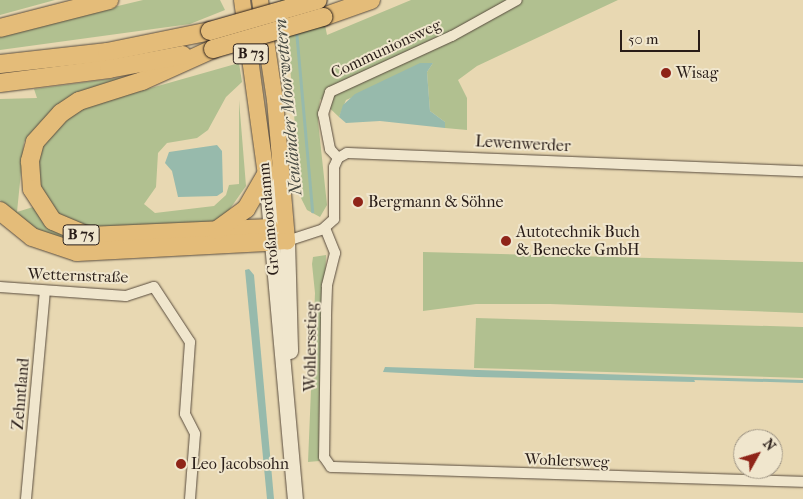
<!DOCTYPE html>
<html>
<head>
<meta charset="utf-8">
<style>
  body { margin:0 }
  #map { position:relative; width:803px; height:499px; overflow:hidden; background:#e8d8b2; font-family:"IM FELL French Canon",serif }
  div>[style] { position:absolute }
  .green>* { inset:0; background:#b1c090 }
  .water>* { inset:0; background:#97baac }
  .stream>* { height:3px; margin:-1.5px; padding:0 1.5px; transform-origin:1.5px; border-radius:1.5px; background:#97baac }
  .roads { filter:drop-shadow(0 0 1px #594c3e) drop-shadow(0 0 1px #594c3e) }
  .minor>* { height:10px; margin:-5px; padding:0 5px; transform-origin:5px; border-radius:5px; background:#f0e6cd }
  .secondary>* { height:15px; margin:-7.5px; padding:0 7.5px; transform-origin:7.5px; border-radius:7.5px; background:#f0e6cd }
  .primary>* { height:16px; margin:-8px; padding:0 8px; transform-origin:8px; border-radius:8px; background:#e4bc79 }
  .trunk>* { height:18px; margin:-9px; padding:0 9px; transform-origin:9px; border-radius:9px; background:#e4bc79 }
  .bridges { filter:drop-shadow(0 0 1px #291d18) drop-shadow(0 0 1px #291d18) }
  .trunk-bridge>* { height:18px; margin:-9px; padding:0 9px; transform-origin:9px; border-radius:9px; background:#e4bc79 }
  .dots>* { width:14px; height:14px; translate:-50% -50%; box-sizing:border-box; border:2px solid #f0e6cd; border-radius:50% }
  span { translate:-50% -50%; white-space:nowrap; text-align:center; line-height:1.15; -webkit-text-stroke:4px #f0e6cd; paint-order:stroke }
  .shield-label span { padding:1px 4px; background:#f0e6cd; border:1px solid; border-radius:4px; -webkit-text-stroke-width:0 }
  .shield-label { font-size:15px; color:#291d18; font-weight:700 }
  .street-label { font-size:16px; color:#291d18 }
  .poi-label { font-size:16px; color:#291d18 }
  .left { translate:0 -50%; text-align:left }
  .water-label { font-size:18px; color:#4a4c44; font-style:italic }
  .north { position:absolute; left:733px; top:429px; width:50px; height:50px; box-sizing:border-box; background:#f0e6cd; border:1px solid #a09685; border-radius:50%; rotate:51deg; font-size:14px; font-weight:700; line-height:20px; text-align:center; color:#291d18 }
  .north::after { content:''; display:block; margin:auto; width:18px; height:22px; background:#8f2418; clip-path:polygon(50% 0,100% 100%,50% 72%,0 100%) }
  .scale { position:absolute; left:620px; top:30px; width:80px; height:22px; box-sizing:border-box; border:2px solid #291d18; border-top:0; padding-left:6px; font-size:15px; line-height:18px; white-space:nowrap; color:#291d18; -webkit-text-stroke:4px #f0e6cd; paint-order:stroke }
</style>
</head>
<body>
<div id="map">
  <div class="green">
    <i style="clip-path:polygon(0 0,55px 0,0 15px)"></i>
    <i style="clip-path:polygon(143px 0,220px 0,225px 10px,190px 24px,0 50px,0 34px)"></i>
    <i style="clip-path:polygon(280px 0,320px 0,327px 35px,411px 0,618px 0,477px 66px,458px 80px,467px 98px,467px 130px,445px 128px,445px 122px,430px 111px,427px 72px,433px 63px,346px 100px,339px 117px,320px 99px,318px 121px,327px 205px,320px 217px,307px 210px,301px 198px,289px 54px)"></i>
    <i style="clip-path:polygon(239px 63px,242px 82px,226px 97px,208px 130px,197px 138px,167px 143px,158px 153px,156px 187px,144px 204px,155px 213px,214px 206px,226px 195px,229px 185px,239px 184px,239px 100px,246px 186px,220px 223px,101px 232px,60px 218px,42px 196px,36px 172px,42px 146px,67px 116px,91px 105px)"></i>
    <i style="clip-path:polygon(125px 77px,128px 80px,54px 108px,24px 142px,17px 212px,33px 207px,44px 224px,73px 239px,73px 244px,23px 223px,0 200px,0 99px,37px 98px,34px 89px)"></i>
    <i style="clip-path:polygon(423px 252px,803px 262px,803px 313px,550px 304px,476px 304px,423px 311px)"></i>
    <i style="clip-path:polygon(326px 255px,319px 461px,308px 462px,315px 293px,312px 264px,313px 257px)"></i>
    <i style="clip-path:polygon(476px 318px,803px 327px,803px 378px,474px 368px)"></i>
  </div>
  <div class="water">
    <i style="clip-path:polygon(420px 63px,433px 63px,427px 72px,430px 111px,445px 122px,445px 128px,380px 121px,346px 123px,339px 117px,343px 105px,355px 94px)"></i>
    <i style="clip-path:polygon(217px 145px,222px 151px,223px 192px,217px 196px,178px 197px,172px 171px,165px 163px,169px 152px)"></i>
    <i style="clip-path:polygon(249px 269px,254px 275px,274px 499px,267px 499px,245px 270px)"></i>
    <i style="clip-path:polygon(385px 367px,693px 377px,695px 382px,477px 377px,383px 372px)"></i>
  </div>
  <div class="stream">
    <i style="left:296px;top:30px;width:182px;rotate:84.9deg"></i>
    <i style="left:691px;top:378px;width:112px;rotate:1.5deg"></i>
  </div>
  <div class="roads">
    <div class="minor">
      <i style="left:338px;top:158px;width:12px;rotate:-132deg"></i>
      <i style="left:330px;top:149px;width:36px;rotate:-101deg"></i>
      <i style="left:323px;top:114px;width:23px;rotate:-72deg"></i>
      <i style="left:330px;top:92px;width:134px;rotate:-24.7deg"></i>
      <i style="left:452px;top:36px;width:74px;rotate:-29deg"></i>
      <i style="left:325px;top:228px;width:27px;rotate:68deg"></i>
      <i style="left:335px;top:253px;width:34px;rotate:104deg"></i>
      <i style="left:327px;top:286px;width:31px;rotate:92deg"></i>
      <i style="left:326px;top:317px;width:140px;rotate:90.8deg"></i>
      <i style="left:324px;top:457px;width:12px;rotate:55deg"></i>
      <i style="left:331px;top:467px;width:472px;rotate:1.8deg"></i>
      <i style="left:287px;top:241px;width:38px;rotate:-18deg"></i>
      <i style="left:323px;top:229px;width:15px;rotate:-42deg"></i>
      <i style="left:334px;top:219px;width:52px;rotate:-90deg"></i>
      <i style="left:334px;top:167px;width:10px;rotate:-66deg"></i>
      <i style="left:338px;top:158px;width:10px;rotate:-29deg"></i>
      <i style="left:347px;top:153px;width:456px;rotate:2.3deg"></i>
      <i style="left:0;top:287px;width:126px;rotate:4.1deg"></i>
      <i style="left:126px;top:296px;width:29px;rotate:-18deg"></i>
      <i style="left:154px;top:287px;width:66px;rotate:56.8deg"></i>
      <i style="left:190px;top:342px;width:72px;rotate:94deg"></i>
      <i style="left:185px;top:414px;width:22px;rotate:63deg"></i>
      <i style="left:195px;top:434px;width:65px;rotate:94.4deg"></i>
      <i style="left:26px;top:499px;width:209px;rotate:-84.8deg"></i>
    </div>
    <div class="secondary">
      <i style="left:266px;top:175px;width:325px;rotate:84.9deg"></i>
      <i style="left:287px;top:241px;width:110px;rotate:88.4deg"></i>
    </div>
    <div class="primary">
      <i style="left:242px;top:0;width:177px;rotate:82.2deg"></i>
      <i style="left:260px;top:0;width:101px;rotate:81.5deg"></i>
      <i style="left:275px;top:100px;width:142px;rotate:85.1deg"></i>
      <i style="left:287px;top:241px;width:16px;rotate:176deg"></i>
    </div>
    <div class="trunk">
      <i style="left:323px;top:17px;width:51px;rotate:-19.5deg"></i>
      <i style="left:0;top:28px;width:113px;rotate:-14.4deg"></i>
      <i style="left:213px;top:49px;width:78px;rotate:155.7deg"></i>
      <i style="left:142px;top:81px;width:66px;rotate:162.4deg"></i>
      <i style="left:79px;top:101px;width:22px;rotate:146deg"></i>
      <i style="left:61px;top:113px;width:39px;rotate:132deg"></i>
      <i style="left:35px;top:142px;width:20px;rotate:105deg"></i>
      <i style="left:30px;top:161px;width:28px;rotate:86deg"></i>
      <i style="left:32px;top:189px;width:38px;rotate:57deg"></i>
      <i style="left:53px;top:221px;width:38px;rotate:23deg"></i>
      <i style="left:88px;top:236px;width:182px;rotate:-2.5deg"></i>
      <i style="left:0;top:64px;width:108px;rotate:-6.4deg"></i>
      <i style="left:107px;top:52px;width:105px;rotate:-11.5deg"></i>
      <i style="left:0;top:83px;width:110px;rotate:-7.3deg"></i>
      <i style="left:109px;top:69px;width:75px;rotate:-10.7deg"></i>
      <i style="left:0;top:211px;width:41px;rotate:39.1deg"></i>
      <i style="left:32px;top:237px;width:47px;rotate:18.4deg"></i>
      <i style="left:77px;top:252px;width:194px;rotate:-3deg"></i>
      <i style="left:217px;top:230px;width:36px;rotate:-36deg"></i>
      <i style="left:246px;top:209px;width:39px;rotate:-60deg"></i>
    </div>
  </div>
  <div class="bridges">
    <div class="trunk-bridge">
      <i style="left:210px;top:31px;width:112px;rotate:-16deg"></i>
      <i style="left:213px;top:49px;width:115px;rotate:-16.2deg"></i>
    </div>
  </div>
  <div class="dots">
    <i style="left:666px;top:73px;background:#8f2418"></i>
    <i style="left:358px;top:202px;background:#8f2418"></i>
    <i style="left:506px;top:241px;background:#8f2418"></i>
    <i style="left:181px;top:464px;background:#8f2418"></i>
  </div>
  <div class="shield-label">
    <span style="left:251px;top:54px">B 73</span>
    <span style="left:81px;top:235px">B 75</span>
  </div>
  <div class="street-label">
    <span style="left:386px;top:49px;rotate:-25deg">Communionsweg</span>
    <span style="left:523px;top:144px;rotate:3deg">Lewenwerder</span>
    <span style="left:269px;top:219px;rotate:-95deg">Großmoordamm</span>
    <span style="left:78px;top:276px;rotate:2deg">Wetternstraße</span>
    <span style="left:311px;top:347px;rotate:-89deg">Wohlersstieg</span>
    <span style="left:21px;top:394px;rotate:-85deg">Zehntland</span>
    <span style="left:567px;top:461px;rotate:2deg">Wohlersweg</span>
  </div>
  <div class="poi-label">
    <span class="left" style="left:676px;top:73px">Wisag</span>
    <span class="left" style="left:368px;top:202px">Bergmann &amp; Söhne</span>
    <span class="left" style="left:516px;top:241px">Autotechnik Buch<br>&amp; Benecke GmbH</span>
    <span class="left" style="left:191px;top:464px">Leo Jacobsohn</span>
  </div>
  <div class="water-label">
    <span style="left:289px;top:107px;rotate:-95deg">Neuländer Moorwettern</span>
  </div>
  <div class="north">N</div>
  <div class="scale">50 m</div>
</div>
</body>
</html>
